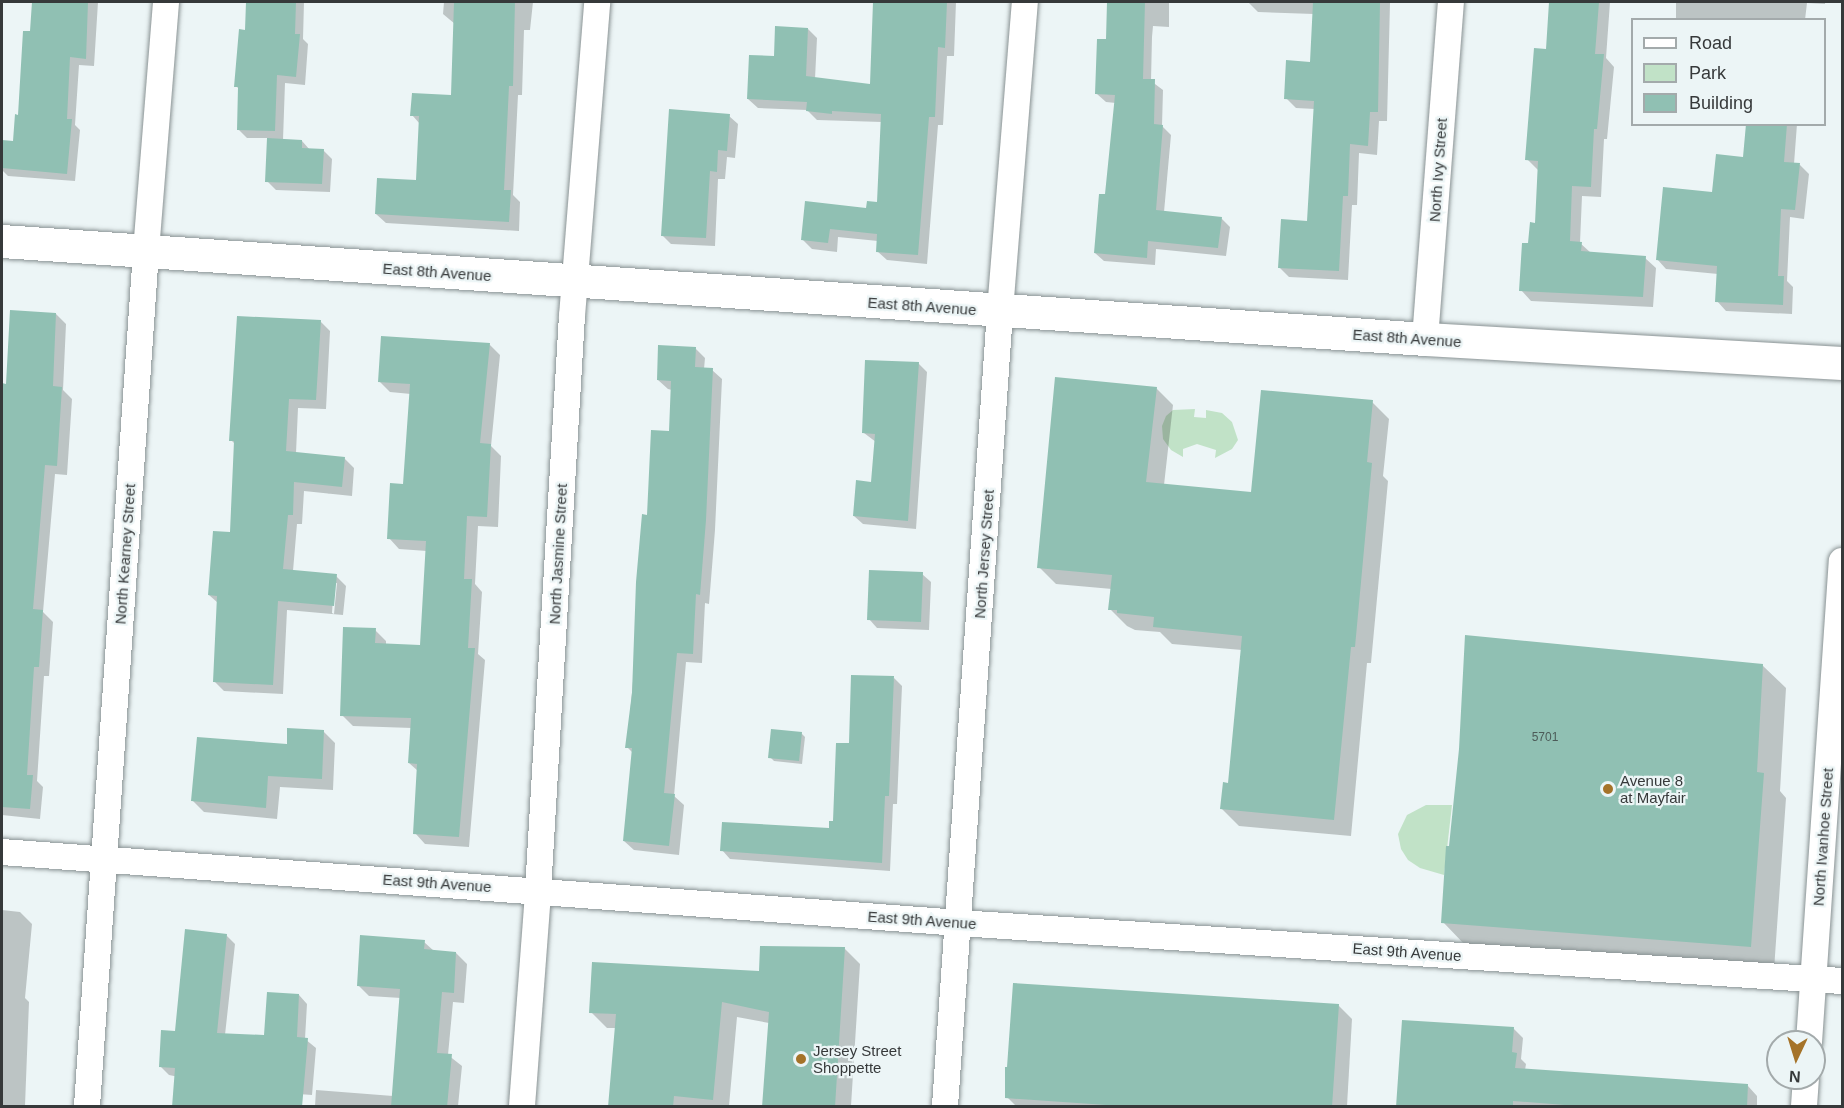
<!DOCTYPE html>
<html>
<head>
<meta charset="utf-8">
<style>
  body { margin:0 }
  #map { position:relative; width:1844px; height:1108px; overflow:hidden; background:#ecf5f6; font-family:Arial,sans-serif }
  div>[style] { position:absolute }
  .green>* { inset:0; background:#c1e2c7 }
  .shadow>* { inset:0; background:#0003 }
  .building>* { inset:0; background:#90c0b3 }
  .roads { filter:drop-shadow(0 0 2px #899293) drop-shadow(0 0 2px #899293) }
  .street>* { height:26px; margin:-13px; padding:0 13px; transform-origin:13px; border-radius:13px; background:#fff }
  .secondary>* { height:33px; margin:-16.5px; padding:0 16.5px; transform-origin:16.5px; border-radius:16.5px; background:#fff }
  .dots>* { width:16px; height:16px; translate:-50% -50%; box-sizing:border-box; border:3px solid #ecf5f6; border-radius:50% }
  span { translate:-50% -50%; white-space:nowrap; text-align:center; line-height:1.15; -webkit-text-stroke:4.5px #ecf5f6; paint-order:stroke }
  .number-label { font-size:12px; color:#4c5b58 }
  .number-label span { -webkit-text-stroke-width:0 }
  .street-label { font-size:15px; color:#36393a }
  .poi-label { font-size:15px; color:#36393a }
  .left { translate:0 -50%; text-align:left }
  .frame { position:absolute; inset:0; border:3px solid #36393a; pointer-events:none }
  .legend { position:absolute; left:1631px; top:18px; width:195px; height:108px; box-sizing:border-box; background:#ecf5f6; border:2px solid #a3aaab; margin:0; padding:8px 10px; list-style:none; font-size:18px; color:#36393a }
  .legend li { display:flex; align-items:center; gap:12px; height:30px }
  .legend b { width:30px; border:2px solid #a3aaab }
  .north { position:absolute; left:1766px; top:1030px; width:60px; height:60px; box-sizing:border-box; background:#ecf5f6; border:2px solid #a3aaab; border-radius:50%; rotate:184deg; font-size:16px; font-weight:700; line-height:24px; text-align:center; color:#36393a }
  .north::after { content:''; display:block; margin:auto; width:21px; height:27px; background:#a57329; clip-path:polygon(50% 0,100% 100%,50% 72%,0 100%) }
</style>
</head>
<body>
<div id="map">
  <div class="green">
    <i style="clip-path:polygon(1195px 409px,1194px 417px,1206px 418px,1206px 410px,1222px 413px,1232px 422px,1238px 440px,1232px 449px,1215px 458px,1216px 450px,1197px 444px,1183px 449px,1183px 457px,1171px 450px,1163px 439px,1162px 426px,1166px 416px,1173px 410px)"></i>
    <i style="clip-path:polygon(1426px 805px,1452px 805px,1444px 875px,1420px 868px,1408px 860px,1401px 849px,1398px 834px,1407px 815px)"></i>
  </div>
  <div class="shadow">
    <i style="clip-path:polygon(33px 2px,98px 2px,94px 66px,79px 65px,75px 125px,80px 130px,75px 181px,8px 176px,2px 170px,2px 142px,14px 143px,19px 116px,32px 33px)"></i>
    <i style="clip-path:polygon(248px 2px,304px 2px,303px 39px,308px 44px,305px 85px,285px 83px,283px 140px,302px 141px,310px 150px,323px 150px,332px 159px,330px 192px,276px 190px,267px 181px,268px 138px,247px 138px,238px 129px,240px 90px,236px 86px,246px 31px)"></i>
    <i style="clip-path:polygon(444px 2px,533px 2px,530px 30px,524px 30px,522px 95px,518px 95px,513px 195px,520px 202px,519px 231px,386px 223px,376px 214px,417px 182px,420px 124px,412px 115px,453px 97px,455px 24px,443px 14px)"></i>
    <i style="clip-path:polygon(874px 2px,956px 2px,954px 56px,947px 56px,943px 125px,938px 125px,927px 264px,887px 260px,877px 251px,878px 241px,838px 237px,837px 252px,812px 249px,803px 240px,878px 203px,882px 122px,817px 120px,807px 110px,758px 108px,748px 99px,775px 57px,808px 29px,817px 38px,815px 79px,871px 86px)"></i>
    <i style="clip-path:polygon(1109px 2px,1169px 2px,1169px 27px,1153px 26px,1152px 37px,1151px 81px,1163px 90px,1162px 126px,1171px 135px,1164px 212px,1221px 218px,1230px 227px,1226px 256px,1156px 249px,1155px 265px,1104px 261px,1095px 253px,1107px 196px,1116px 103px,1106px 102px,1097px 94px,1107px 40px)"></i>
    <i style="clip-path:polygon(1248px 2px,1390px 3px,1387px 121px,1379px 121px,1377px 155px,1359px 153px,1357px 205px,1352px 205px,1348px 280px,1289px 277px,1279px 267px,1308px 222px,1315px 109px,1296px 108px,1286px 98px,1311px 63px,1314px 14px,1258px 12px)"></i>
    <i style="clip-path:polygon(1551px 2px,1610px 2px,1606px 58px,1614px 67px,1607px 139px,1604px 139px,1601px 197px,1582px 196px,1580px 243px,1591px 253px,1645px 258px,1656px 268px,1653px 307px,1531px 301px,1521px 290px,1537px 224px,1538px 170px,1527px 159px,1547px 50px)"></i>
    <i style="clip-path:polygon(1676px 2px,1825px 2px,1825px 4px,1807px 3px,1805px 20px,1676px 20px)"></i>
    <i style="clip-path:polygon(729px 116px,738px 124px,735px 158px,727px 157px,725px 179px,718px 179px,715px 246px,671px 244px,662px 235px)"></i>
    <i style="clip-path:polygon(1747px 124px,1797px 124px,1794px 164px,1800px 165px,1809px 174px,1804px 219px,1790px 217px,1787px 281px,1793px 287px,1792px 314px,1726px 311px,1717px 301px,1718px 274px,1666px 269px,1657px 259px,1744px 159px)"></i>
    <i style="clip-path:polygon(11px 312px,56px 314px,66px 324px,63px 390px,72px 399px,67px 475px,55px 474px,43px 612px,53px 622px,49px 676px,44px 676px,37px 781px,43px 787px,40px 819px,2px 815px,2px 481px)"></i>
    <i style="clip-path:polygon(evenodd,320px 321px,330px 331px,326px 409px,298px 408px,296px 453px,344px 458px,354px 468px,352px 496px,304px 491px,302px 524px,297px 524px,293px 571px,336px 576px,346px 586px,343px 615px,287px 610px,283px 694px,224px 691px,214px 681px,218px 603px,209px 595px,231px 534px,235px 444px,231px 440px,320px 321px,334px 583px,337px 583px,334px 614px,332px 613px,334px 583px)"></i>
    <i style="clip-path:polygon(489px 344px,500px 355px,491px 446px,501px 456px,498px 527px,478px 526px,475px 584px,482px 592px,478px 654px,485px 660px,469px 847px,425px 844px,415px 833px,418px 771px,409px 763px,412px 728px,353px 726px,342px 715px,375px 630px,386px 641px,386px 645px,422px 647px,427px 551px,399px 549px,389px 538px,404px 485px,411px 394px,390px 392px,379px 381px)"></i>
    <i style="clip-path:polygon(695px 348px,705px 358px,704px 369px,712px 370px,722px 379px,715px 530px,709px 604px,705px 603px,702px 663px,686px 662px,674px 796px,684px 805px,679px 855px,634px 850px,624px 841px,633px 753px,627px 747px,648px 516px,670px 433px,672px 390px,668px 389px,658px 380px)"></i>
    <i style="clip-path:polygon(918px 363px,927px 372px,916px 529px,863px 524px,854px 516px,873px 484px,876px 442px,864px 433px)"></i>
    <i style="clip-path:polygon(1156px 388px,1173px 405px,1164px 485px,1252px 494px,1372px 402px,1389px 419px,1383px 476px,1388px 481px,1371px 663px,1367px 663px,1351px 836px,1239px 826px,1222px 809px,1229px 785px,1242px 650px,1172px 644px,1160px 632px,1135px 630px,1127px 626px,1110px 609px,1112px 589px,1056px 584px,1039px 567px)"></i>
    <i style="clip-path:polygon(922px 574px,931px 582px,929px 630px,877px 628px,869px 619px)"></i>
    <i style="clip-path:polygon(1762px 665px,1786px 688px,1780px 791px,1786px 798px,1774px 970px,1466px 946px,1443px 922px,1451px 848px)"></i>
    <i style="clip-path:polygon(894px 678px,902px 686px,897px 804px,893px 804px,890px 871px,730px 859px,722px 850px,830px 830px)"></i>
    <i style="clip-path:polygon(323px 731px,335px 743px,333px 790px,280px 787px,277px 819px,204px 812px,193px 801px,288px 746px)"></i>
    <i style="clip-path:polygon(801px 733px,805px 737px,802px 764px,774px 761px,770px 757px)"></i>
    <i style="clip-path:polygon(2px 910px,20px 912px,32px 924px,25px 998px,29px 1002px,25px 1106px,2px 1106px)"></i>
    <i style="clip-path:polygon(226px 935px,235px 944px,225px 1035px,266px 1037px,299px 995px,307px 1004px,305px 1039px,316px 1048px,312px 1095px,242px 1090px,169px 1075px,161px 1067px)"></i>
    <i style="clip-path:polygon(424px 942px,434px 951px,456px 953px,467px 964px,464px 1003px,453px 1002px,448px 1055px,462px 1066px,458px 1106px,315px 1106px,316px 1090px,393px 1096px,401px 998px,369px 996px,358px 985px)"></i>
    <i style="clip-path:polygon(844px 948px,860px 964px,851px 1106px,763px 1106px,769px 1023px,737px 1017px,729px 1106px,609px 1106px,616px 1028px,607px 1028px,591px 1012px,761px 973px)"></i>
    <i style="clip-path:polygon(1338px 1005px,1352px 1019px,1347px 1106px,1016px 1106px,1007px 1097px,1009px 1068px)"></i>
    <i style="clip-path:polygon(1513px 1028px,1523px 1038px,1521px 1059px,1526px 1064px,1525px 1070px,1748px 1086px,1757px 1096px,1757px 1106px,1397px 1106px)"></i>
  </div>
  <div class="building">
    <i style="clip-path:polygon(32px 2px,88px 2px,86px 59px,70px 57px,67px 119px,72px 119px,67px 174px,2px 168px,2px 140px,13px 141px,15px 114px,18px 115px,23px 31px,30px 31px)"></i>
    <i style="clip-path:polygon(246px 2px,296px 2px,295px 34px,300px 34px,296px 77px,277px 75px,275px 131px,237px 130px,238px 87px,234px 87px,239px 29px,245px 30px)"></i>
    <i style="clip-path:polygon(454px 2px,515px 2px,513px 86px,509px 86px,504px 190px,511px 190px,509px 222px,375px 214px,377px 178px,416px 180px,419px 116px,410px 116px,412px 93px,451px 95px)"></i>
    <i style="clip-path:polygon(873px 2px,947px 2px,945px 48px,938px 47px,935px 117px,929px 117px,918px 255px,876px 252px,877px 234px,830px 229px,828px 243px,801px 240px,805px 201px,866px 208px,867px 201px,877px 202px,881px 114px,832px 111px,832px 114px,806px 111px,807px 102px,747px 99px,749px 55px,774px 56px,775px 26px,808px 28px,806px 76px,870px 84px)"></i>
    <i style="clip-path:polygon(1107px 2px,1145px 2px,1143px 79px,1155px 79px,1154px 124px,1163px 125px,1156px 210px,1222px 217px,1218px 248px,1148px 241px,1147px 258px,1094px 253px,1099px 194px,1105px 194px,1115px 95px,1095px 94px,1097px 39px,1106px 39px)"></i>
    <i style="clip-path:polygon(1313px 2px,1380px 2px,1378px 112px,1370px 112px,1368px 146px,1350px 144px,1348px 196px,1343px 196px,1339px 271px,1278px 268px,1281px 219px,1307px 221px,1314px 101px,1284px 99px,1286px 60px,1310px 62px)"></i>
    <i style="clip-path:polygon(1549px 2px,1599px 2px,1595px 54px,1604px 54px,1597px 129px,1594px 129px,1591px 187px,1572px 186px,1570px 241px,1582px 242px,1581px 251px,1646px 256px,1643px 297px,1519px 291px,1522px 243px,1528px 243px,1530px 222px,1535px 223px,1538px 161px,1525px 160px,1534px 48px,1546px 49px)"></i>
    <i style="clip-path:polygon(669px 109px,730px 114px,727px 151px,718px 150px,717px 172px,710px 171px,706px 238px,661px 236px)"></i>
    <i style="clip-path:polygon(1746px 124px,1787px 124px,1784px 162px,1800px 163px,1795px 210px,1781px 209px,1778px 276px,1784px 276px,1783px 305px,1715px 302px,1717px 266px,1656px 260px,1663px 187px,1712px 192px,1716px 154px,1743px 157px)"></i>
    <i style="clip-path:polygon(267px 138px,302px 140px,302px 148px,324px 149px,322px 184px,265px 182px)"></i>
    <i style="clip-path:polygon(10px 310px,56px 313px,53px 386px,62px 387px,57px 466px,45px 465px,33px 609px,43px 610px,39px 667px,34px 667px,27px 775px,33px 775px,30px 809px,2px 807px,2px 383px,6px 384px)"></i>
    <i style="clip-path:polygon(237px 316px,321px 320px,316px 400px,289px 399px,286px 451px,345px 457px,342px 487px,294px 482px,293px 515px,288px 515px,283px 569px,337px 574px,334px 606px,278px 601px,273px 685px,213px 682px,217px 596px,208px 595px,213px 531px,230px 532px,234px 441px,229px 441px)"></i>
    <i style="clip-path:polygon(381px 336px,490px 343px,480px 443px,491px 444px,487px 517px,467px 516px,464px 579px,472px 579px,468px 648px,475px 648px,459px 837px,413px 834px,417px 764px,408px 763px,411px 718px,340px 716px,343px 627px,376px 628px,375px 643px,420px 645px,426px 541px,387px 539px,390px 483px,403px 484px,410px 384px,378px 382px)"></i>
    <i style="clip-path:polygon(658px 345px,696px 347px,695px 367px,713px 368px,706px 520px,700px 595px,696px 594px,693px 654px,677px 653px,664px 793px,675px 794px,669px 846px,623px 841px,632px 748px,625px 748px,632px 693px,636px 582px,642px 514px,647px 515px,651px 430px,669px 431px,671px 381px,657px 380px)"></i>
    <i style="clip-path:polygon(865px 360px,919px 362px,908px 521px,853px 516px,856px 480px,871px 482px,875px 434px,862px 433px)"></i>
    <i style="clip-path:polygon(1055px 377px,1157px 387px,1146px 482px,1251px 492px,1261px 390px,1373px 400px,1367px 462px,1372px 463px,1355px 647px,1351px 647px,1334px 820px,1220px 809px,1223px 782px,1228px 783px,1242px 636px,1153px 627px,1154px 617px,1117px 613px,1117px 610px,1108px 610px,1112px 575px,1037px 568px)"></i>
    <i style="clip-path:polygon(869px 570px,923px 572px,921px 622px,867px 620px)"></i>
    <i style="clip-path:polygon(1465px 635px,1763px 664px,1757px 772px,1764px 773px,1751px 947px,1441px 923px,1446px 846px,1449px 846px,1459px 749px)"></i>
    <i style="clip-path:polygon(851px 675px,894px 676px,889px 796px,885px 796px,882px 863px,720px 851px,722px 822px,829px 828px,829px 821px,833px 821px,836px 743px,849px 743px)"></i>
    <i style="clip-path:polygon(287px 728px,324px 730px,322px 779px,268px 776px,266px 808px,191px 801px,197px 737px,287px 744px)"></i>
    <i style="clip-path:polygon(771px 729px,802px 732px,799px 761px,768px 758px)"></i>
    <i style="clip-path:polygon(185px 929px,227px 934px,217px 1033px,264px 1035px,267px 992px,299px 994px,297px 1037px,308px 1038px,302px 1107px,172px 1107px,175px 1068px,159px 1067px,161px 1030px,175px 1031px)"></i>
    <i style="clip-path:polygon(360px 935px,425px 940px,424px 949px,456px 952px,454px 993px,442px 992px,437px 1053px,452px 1054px,447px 1107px,391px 1107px,400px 989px,357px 986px)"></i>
    <i style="clip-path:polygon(760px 946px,845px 947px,835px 1107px,762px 1107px,769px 1012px,722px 1002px,713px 1100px,674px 1096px,673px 1107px,608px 1107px,616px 1014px,589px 1013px,592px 962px,759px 971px)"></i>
    <i style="clip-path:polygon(1013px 983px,1339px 1004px,1332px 1107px,1135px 1107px,1005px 1098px,1005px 1067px,1007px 1067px)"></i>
    <i style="clip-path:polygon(1402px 1020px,1514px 1027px,1512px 1052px,1517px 1053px,1515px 1068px,1748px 1084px,1747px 1107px,1590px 1107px,1513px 1101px,1513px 1107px,1396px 1107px)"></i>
  </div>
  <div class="roads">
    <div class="street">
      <i style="left:1425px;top:339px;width:338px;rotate:-85.6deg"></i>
      <i style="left:2px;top:852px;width:960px;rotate:4.24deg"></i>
      <i style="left:959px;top:923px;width:885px;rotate:3.76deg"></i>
      <i style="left:1809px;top:1042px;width:482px;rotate:-86.1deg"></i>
      <i style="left:87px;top:1106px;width:857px;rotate:-86.05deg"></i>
      <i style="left:146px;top:251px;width:250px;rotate:-85.4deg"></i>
      <i style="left:522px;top:1106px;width:216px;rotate:-85.7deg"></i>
      <i style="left:538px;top:891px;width:576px;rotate:-86.62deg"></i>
      <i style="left:572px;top:316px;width:315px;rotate:-85.4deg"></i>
      <i style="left:945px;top:1106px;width:797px;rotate:-86.04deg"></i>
      <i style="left:1000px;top:311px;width:310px;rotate:-85.4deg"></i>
      <i style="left:1804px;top:1106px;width:28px;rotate:-86deg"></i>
    </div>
    <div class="secondary">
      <i style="left:2px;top:241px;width:1426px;rotate:3.94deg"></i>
      <i style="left:1425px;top:339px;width:418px;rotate:3.3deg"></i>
    </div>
  </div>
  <div class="dots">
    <i style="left:1608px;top:789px;background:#a57329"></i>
    <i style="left:801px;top:1059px;background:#a57329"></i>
  </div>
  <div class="number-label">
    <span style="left:1545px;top:738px">5701</span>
  </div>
  <div class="street-label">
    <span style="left:1438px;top:170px;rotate:-86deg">North Ivy Street</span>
    <span style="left:437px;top:272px;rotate:4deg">East 8th Avenue</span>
    <span style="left:922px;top:306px;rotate:4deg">East 8th Avenue</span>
    <span style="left:1407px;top:338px;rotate:4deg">East 8th Avenue</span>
    <span style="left:125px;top:554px;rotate:-86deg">North Kearney Street</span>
    <span style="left:558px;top:554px;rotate:-87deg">North Jasmine Street</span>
    <span style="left:984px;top:554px;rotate:-86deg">North Jersey Street</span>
    <span style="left:1823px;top:837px;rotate:-86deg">North Ivanhoe Street</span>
    <span style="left:437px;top:883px;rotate:4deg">East 9th Avenue</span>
    <span style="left:922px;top:920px;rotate:4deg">East 9th Avenue</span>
    <span style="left:1407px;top:952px;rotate:4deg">East 9th Avenue</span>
  </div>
  <div class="poi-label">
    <span class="left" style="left:1620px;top:789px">Avenue 8<br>at Mayfair</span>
    <span class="left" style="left:813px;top:1059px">Jersey Street<br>Shoppette</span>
  </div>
  <div class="frame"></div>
  <ul class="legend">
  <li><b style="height:8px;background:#fff"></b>Road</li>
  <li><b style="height:16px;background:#c1e2c7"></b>Park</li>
  <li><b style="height:16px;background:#90c0b3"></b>Building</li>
  </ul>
  <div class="north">N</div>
</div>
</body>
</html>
